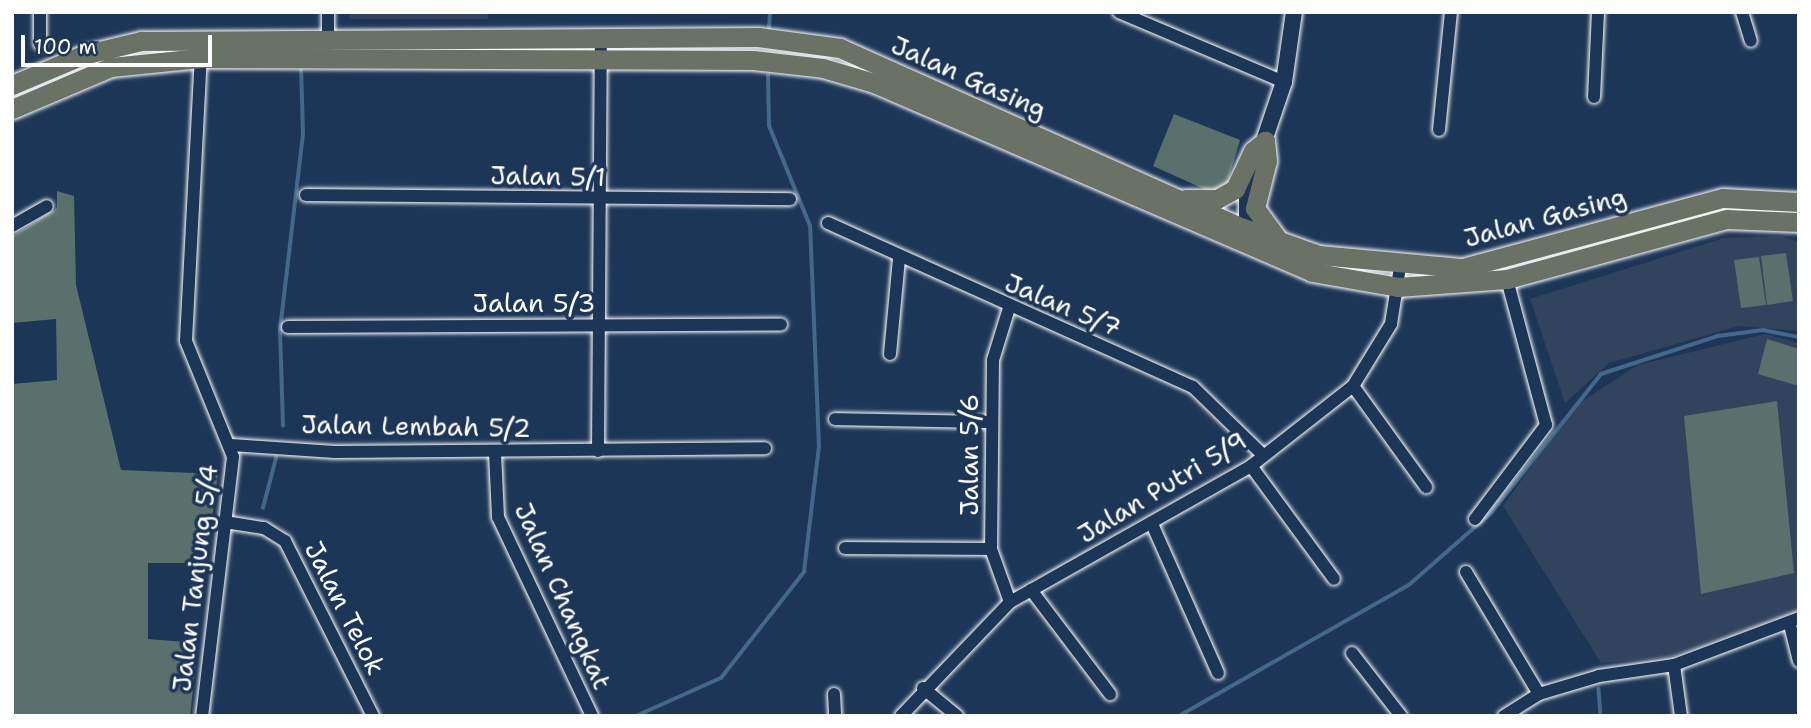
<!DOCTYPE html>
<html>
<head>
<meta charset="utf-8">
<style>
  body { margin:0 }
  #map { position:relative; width:1811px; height:728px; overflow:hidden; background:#1d3557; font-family:"Shantell Sans",sans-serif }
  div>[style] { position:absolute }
  .built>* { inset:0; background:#32435d }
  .green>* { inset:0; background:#5a706c }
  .stream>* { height:3.5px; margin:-1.75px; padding:0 1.75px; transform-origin:1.75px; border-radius:1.75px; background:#44688b }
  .roads { filter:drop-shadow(0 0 2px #fff) drop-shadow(0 0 2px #fff) }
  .minor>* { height:12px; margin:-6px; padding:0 6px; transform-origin:6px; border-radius:6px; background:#1d3557 }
  .tertiary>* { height:16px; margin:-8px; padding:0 8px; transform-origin:8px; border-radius:8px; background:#1d3557 }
  .primary>* { height:19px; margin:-9.5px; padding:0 9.5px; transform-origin:9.5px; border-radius:9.5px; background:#6a7266 }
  span { translate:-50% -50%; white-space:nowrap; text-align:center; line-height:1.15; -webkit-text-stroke:7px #1d3557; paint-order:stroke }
  .street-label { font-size:26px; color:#fff }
  .frame { position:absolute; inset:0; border:14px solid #fff; pointer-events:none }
  .scale { position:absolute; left:21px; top:35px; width:191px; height:32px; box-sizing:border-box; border:4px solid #fff; border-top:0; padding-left:9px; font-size:21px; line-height:24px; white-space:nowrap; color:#fff; -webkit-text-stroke:5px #1d3557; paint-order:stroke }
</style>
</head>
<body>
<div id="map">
  <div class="built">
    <i style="clip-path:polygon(350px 12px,488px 12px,488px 19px,350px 19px)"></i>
    <i style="clip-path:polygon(1781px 236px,1799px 242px,1799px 331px,1739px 326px,1609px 363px,1565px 403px,1530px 299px,1724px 238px)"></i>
    <i style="clip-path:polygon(1765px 334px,1799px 343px,1799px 610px,1671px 657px,1601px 663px,1503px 506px,1573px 407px,1638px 365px)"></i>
  </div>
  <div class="green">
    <i style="clip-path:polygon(1174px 114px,1240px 140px,1227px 184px,1213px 193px,1153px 166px)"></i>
    <i style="clip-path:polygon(57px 191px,74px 196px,76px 285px,121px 470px,218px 474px,206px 563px,148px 563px,148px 639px,198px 643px,190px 716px,12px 716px,12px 384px,57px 380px,56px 319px,12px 323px,12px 236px,57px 208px)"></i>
    <i style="clip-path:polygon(1786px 253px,1793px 301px,1767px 305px,1761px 256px)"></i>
    <i style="clip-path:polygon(1759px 257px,1766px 305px,1741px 308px,1734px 260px)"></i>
    <i style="clip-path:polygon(1767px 339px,1799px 349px,1799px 386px,1758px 374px)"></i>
    <i style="clip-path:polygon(1777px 401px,1794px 573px,1701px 594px,1684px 416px)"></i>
  </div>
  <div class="stream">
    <i style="left:769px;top:30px;width:18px;rotate:-87deg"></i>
    <i style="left:283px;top:426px;width:96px;rotate:-91.8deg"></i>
    <i style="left:280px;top:330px;width:197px;rotate:-83.3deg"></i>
    <i style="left:303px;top:134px;width:69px;rotate:-91.7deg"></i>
    <i style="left:263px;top:508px;width:52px;rotate:-75.4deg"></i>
    <i style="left:1599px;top:689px;width:27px;rotate:86deg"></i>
    <i style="left:636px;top:716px;width:93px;rotate:-24.1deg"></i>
    <i style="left:721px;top:678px;width:135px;rotate:-51.9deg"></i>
    <i style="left:804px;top:572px;width:126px;rotate:-83.2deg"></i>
    <i style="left:819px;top:447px;width:221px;rotate:-92.3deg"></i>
    <i style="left:810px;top:226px;width:108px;rotate:-112.3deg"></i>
    <i style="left:769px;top:126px;width:50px;rotate:-91.1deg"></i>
    <i style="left:1179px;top:716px;width:266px;rotate:-29.7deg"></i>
    <i style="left:1410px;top:584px;width:108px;rotate:-41.2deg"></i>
    <i style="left:1491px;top:513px;width:177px;rotate:-51.6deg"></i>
    <i style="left:1601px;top:374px;width:123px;rotate:-18deg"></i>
    <i style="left:1718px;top:336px;width:45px;rotate:-7.6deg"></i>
    <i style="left:1763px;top:330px;width:37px;rotate:11deg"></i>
  </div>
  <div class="roads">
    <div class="minor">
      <i style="left:1119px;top:12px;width:179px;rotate:23deg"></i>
      <i style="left:1742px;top:12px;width:30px;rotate:73deg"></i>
      <i style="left:40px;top:44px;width:32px;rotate:-90deg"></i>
      <i style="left:328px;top:44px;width:32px;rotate:-90deg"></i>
      <i style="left:201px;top:54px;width:287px;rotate:93deg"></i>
      <i style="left:186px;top:341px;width:125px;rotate:67.9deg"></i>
      <i style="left:233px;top:457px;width:261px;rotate:96.8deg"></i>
      <i style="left:1594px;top:97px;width:85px;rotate:-87.3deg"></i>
      <i style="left:1439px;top:130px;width:119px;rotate:-84.2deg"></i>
      <i style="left:306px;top:195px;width:484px;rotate:0.5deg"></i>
      <i style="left:828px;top:223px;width:400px;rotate:24.2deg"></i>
      <i style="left:1193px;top:387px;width:96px;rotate:44.2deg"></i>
      <i style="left:12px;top:226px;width:40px;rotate:-29.7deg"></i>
      <i style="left:1009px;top:308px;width:54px;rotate:107.1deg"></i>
      <i style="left:993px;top:360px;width:189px;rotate:90.6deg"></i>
      <i style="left:991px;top:549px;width:56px;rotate:70.3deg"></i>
      <i style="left:288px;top:327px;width:493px;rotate:-0.3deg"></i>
      <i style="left:890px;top:354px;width:95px;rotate:-84.6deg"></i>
      <i style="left:1353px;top:386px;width:125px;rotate:54.1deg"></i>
      <i style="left:835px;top:419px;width:157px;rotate:1.1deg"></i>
      <i style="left:231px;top:445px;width:104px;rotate:3.9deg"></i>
      <i style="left:335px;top:452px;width:430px;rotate:-0.5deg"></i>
      <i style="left:598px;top:451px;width:413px;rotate:-89.6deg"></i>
      <i style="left:495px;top:453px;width:64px;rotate:87.3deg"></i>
      <i style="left:498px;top:517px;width:220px;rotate:64.7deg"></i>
      <i style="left:1251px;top:466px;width:140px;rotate:53.7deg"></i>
      <i style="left:1475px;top:519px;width:118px;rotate:-52.9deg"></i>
      <i style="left:1546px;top:425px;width:151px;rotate:-105deg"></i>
      <i style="left:225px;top:522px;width:39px;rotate:9deg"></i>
      <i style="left:264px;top:528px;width:25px;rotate:32deg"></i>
      <i style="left:285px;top:541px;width:196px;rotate:63.3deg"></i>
      <i style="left:1152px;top:524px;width:163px;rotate:66.1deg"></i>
      <i style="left:845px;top:548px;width:146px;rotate:0.4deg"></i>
      <i style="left:1466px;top:572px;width:142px;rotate:59.1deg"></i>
      <i style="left:1031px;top:590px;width:131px;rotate:52.8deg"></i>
      <i style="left:1790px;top:625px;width:37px;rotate:76deg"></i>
      <i style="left:1352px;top:653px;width:80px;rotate:52.1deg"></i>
      <i style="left:1674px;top:665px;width:51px;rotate:82.2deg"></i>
      <i style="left:923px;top:688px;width:44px;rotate:39.5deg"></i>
      <i style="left:834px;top:694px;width:22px;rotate:87deg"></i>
      <i style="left:901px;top:716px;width:158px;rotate:-46.3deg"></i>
      <i style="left:1010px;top:602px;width:277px;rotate:-29.4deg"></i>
      <i style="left:1251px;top:466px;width:130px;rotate:-38.1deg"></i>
      <i style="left:1353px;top:386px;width:73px;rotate:-58.5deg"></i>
      <i style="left:1391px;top:324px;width:58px;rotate:-81deg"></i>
      <i style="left:1504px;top:716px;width:41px;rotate:-32.2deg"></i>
      <i style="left:1539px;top:694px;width:63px;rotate:-16.7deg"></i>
      <i style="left:1599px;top:676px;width:76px;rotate:-8.3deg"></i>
      <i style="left:1674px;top:665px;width:134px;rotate:-20.6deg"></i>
    </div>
    <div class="tertiary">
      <i style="left:1247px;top:238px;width:47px;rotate:-90deg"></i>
      <i style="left:1247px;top:191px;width:115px;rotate:-71.3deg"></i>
      <i style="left:1284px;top:82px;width:71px;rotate:-81.9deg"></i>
    </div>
    <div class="primary">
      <i style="left:12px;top:85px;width:77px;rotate:-22.9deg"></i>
      <i style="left:83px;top:55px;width:60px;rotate:-13.6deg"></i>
      <i style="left:141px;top:41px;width:617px;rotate:-0.37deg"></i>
      <i style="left:758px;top:37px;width:83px;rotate:7.6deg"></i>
      <i style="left:840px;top:48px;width:441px;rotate:24.1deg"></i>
      <i style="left:1243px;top:228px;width:81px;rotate:19.6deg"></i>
      <i style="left:1319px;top:255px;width:145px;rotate:5.2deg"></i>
      <i style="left:1463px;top:268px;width:269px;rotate:-15.1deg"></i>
      <i style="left:1723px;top:198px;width:76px;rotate:3deg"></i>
      <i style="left:12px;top:109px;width:108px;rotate:-23deg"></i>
      <i style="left:111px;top:67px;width:90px;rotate:-5.7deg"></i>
      <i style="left:201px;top:58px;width:552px;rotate:0.21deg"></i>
      <i style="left:753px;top:60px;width:70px;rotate:6.5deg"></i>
      <i style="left:823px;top:68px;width:53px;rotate:16.4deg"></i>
      <i style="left:874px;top:83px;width:477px;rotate:23.3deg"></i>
      <i style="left:1312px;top:272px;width:87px;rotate:9.9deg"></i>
      <i style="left:1398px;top:287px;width:109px;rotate:-4.2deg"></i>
      <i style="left:1507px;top:279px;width:228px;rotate:-15.3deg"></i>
      <i style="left:1727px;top:219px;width:72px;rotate:2.4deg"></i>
      <i style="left:1265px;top:141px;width:20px;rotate:84deg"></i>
      <i style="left:1267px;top:161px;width:49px;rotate:104.3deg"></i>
      <i style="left:1255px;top:208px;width:37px;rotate:54deg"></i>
      <i style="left:1185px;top:199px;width:32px"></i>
      <i style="left:1217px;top:199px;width:21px;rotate:-29deg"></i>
      <i style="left:1235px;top:189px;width:42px;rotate:-64.7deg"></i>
      <i style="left:1253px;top:151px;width:16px;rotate:-40deg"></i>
    </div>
  </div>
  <div class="street-label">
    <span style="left:969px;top:77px;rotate:24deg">Jalan Gasing</span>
    <span style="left:548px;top:176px;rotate:1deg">Jalan 5/1</span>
    <span style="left:1545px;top:217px;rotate:-15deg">Jalan Gasing</span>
    <span style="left:534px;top:303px">Jalan 5/3</span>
    <span style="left:1063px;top:305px;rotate:23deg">Jalan 5/7</span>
    <span style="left:416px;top:426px;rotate:1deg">Jalan Lembah 5/2</span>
    <span style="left:969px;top:455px;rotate:-90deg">Jalan 5/6</span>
    <span style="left:1162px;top:487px;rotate:-31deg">Jalan Putri 5/9</span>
    <span style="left:195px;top:578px;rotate:-83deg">Jalan Tanjung 5/4</span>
    <span style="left:563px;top:596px;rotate:66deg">Jalan Changkat</span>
    <span style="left:345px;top:608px;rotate:63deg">Jalan Telok</span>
  </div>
  <div class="frame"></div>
  <div class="scale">100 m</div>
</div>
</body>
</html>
